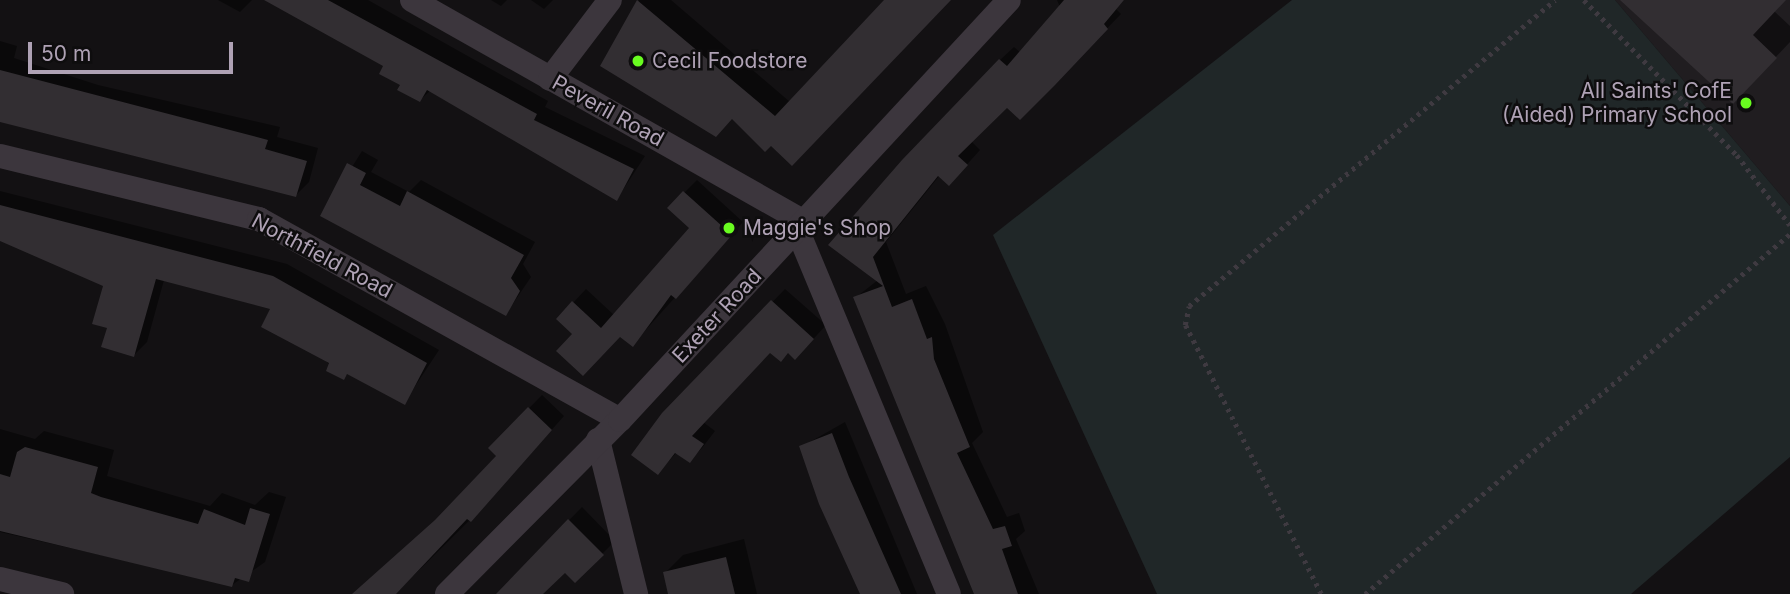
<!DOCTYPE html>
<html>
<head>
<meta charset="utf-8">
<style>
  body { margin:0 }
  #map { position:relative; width:1790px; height:594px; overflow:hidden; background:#131113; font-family:Inter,sans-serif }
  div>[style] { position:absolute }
  .built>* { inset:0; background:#201d20 }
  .green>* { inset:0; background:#202728 }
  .shadow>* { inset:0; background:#0007 }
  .building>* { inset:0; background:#322e32 }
  .path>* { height:4.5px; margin-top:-2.25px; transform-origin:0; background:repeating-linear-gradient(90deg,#3f3a41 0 3.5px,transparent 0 8.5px) }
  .street>* { height:24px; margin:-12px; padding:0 12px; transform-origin:12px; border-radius:12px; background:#3c363d }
  .dots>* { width:19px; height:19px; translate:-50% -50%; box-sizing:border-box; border:4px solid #0e0d0e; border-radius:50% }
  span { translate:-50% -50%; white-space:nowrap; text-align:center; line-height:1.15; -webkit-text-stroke:5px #0e0d0e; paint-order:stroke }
  .poi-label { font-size:21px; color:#afa2b5 }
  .left { translate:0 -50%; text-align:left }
  .right { translate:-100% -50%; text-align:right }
  .street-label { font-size:21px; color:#afa2b5 }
  .scale { position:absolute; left:28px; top:42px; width:205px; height:32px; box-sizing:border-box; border:4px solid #afa2b5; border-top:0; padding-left:9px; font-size:21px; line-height:24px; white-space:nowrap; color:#afa2b5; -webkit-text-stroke:5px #0e0d0e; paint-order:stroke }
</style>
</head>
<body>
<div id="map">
  <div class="built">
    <i style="clip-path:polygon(1615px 0,1790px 0,1790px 206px)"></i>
  </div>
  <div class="green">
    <i style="clip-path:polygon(1292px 0,1615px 0,1790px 206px,1790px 457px,1631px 594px,1157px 594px,993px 235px)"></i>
  </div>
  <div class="shadow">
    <i style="clip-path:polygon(218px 0,252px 0,240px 12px)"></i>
    <i style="clip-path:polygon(267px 0,368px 0,548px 101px,545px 107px,645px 156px,617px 199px,431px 90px,420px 100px,385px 66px)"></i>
    <i style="clip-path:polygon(491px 0,507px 0,501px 6px)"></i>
    <i style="clip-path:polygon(531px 0,553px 0,544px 9px)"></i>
    <i style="clip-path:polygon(639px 0,671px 0,790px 102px,883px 3px,948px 0,772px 143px,733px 117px,602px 66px)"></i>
    <i style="clip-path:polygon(1057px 0,1124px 0,1116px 9px,1121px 14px,1020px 118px,1007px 106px,971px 141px,980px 150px,962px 170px,940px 175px,886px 242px,906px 294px,926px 286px,945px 324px,983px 432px,972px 443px,1007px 517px,1019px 513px,1025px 531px,1016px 539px,1039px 594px,983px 594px,855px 298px,878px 280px,831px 244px,1000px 60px,1014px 47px,1021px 53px,1060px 7px)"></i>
    <i style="clip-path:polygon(1623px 0,1785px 0,1774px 11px,1790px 26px,1790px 42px,1755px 79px)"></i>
    <i style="clip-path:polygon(0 41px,17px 46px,14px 58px,98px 85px,280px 127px,277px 137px,318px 148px,309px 182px,296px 195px,0 121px)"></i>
    <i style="clip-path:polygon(362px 151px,378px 160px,371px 172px,409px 192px,421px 180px,535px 242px,523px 264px,531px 277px,506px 314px,322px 215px)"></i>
    <i style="clip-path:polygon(697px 180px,743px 222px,633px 344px,620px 335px,575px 334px,558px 319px,586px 289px,614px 315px,691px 228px,669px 208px)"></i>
    <i style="clip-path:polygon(0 191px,287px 264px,439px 350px,404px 403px,348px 373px,343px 378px,273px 308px,164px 280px,147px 342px,134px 355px,109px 327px,105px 285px,0 239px)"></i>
    <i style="clip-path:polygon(785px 289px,826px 325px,808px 345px,771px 351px,703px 422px,715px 431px,702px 448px,689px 461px,677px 452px,658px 473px,664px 414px)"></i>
    <i style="clip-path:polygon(542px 395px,564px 416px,483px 507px,395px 594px,355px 594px,445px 513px,498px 456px,490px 448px)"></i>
    <i style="clip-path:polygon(845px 422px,917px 594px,861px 594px,801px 447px)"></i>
    <i style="clip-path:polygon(0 429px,35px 439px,44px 431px,114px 450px,107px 476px,210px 506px,222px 493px,255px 505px,269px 492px,286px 497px,265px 562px,232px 585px,0 532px)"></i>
    <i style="clip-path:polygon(582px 507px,615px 541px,575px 581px,565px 571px,542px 594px,497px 594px)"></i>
    <i style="clip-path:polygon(744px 539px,757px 594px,669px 594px,665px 573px,683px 555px)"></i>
  </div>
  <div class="building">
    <i style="clip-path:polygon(264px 0,328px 0,537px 114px,534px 120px,634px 169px,617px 201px,427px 90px,420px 102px,397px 90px,400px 85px,379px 74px,383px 66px)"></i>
    <i style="clip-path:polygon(637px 0,775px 116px,884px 0,951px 0,792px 166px,771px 146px,765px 152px,732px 119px,716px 137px,600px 66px)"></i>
    <i style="clip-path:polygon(1064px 0,1124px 0,1104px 24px,1108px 29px,1055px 85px,1020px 120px,1007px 108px,958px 156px,968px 165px,949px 186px,938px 176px,873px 257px,892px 307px,912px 299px,927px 339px,932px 337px,934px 359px,970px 447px,957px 453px,993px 529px,1005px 526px,1012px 546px,1002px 549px,1018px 594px,974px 594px,853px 297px,883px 286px,828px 245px,902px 160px,999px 59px,1007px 66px)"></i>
    <i style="clip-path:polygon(1620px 0,1786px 0,1753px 35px,1777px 58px,1733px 104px)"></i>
    <i style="clip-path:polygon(0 70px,268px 140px,265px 149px,307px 161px,296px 197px,0 122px)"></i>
    <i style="clip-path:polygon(347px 163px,366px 173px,360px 185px,400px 206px,407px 191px,524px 255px,511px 278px,520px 291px,506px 316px,320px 216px)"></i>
    <i style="clip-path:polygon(683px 191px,732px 235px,676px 299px,671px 295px,633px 347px,620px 337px,583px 376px,556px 351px,572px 334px,556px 319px,572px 301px,601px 328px,689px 228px,667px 208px)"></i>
    <i style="clip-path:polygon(0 205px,273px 276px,427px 363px,405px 405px,347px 374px,344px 380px,326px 371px,329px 363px,261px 327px,270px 309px,156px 279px,134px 357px,101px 347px,107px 328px,92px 324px,103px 286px,0 241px)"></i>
    <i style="clip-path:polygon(771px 300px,814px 339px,795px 360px,788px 353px,781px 362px,770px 353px,692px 436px,704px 444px,690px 463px,675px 453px,658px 475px,631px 455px,662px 413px)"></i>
    <i style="clip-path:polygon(528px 407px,552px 430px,471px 522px,467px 519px,396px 594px,352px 594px,435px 520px,496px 456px,488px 448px)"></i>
    <i style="clip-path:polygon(832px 433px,849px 477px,901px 594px,860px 594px,819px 504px,799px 446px)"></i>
    <i style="clip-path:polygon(25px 447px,98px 467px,91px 493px,101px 497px,198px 524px,204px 509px,245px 525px,250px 508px,270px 514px,249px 582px,235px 578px,232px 587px,0 531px,0 474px,10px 477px,17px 452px)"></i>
    <i style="clip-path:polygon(568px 519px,604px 555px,575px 583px,565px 573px,543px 594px,496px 594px)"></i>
    <i style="clip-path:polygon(726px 557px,735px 594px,668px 594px,663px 572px)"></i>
  </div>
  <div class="path">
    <i style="left:1584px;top:0;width:218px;rotate:45.4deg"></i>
    <i style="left:1737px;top:155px;width:88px;rotate:52.9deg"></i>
    <i style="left:1321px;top:594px;width:301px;rotate:-116.8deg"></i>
    <i style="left:1185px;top:325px;width:19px;rotate:-78deg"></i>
    <i style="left:1189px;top:306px;width:477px;rotate:-39.9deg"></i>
    <i style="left:1365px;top:594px;width:557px;rotate:-40.27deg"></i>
  </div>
  <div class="street">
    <i style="left:412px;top:0;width:450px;rotate:29.5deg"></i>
    <i style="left:550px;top:79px;width:99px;rotate:-52.8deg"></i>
    <i style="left:0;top:156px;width:267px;rotate:13.7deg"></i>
    <i style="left:259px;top:219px;width:413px;rotate:29.1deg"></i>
    <i style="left:797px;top:229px;width:395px;rotate:67.4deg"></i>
    <i style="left:598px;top:440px;width:159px;rotate:76.1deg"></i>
    <i style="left:0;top:579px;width:64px;rotate:13.6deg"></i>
    <i style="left:447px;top:594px;width:245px;rotate:-45.2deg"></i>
    <i style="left:620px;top:420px;width:572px;rotate:-47.19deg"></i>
  </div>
  <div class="dots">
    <i style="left:638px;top:61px;background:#69fc20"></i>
    <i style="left:1746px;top:103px;background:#69fc20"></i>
    <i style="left:729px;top:228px;background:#69fc20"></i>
  </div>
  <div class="poi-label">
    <span class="left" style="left:652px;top:61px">Cecil Foodstore</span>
    <span class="right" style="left:1732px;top:103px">All Saints' CofE<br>(Aided) Primary School</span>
    <span class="left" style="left:743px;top:228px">Maggie's Shop</span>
  </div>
  <div class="street-label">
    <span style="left:608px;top:111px;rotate:29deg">Peveril Road</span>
    <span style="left:322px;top:256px;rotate:28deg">Northfield Road</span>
    <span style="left:717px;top:316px;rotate:-47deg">Exeter Road</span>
  </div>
  <div class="scale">50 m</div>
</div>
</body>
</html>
